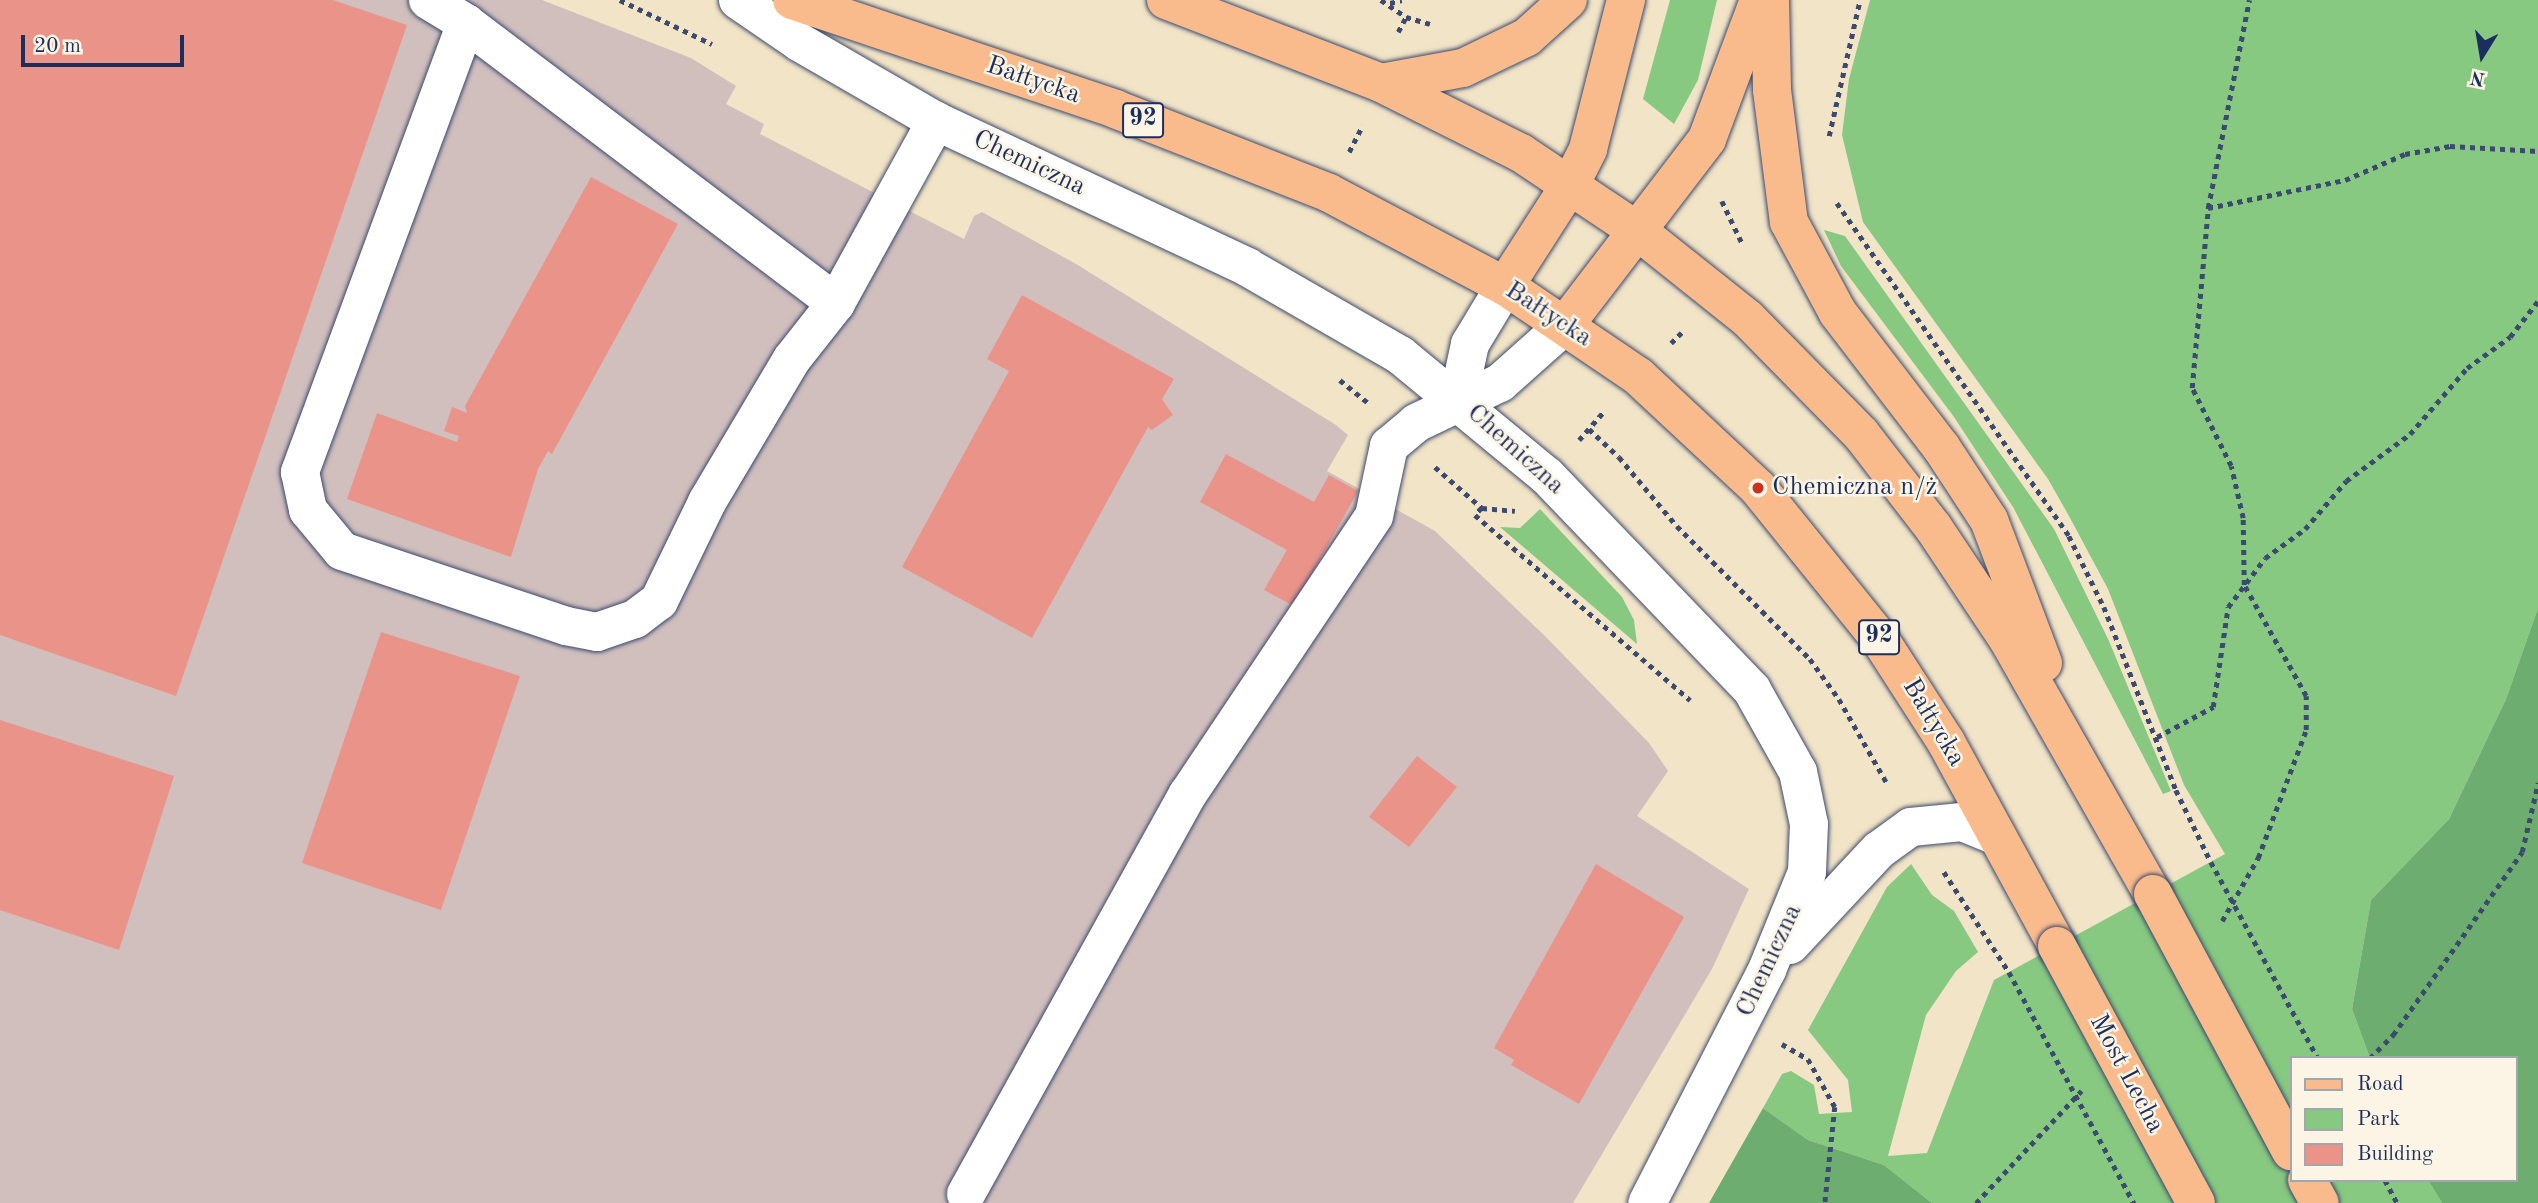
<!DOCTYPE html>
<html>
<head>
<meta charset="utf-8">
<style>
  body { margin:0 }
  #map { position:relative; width:2538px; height:1203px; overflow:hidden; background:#f2e4c6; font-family:"Old Standard TT",serif }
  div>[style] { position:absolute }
  .industrial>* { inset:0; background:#d1bfbe }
  .green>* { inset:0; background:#87c981 }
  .forest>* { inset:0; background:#6dad6f }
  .building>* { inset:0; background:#ea9389 }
  .path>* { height:4.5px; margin-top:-2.25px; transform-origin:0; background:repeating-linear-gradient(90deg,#3b4a6e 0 5px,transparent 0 10px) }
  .roads { filter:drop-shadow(0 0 2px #3b4a6e) drop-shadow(0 0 2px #3b4a6e) }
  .minor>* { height:38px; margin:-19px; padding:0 19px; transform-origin:19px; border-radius:19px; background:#fff }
  .major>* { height:38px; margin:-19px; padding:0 19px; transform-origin:19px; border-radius:19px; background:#fabb8c }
  .path-bridge>* { height:4.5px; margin-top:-2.25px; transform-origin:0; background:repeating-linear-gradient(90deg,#3b4a6e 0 5px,transparent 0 10px) }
  .bridges { filter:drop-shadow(0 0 2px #3b4a6e) drop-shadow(0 0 2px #3b4a6e) }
  .major-bridge>* { height:38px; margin:-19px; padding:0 19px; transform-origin:19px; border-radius:19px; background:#fabb8c }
  .dots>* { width:19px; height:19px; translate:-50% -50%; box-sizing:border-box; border:4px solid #fcf5e5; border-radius:50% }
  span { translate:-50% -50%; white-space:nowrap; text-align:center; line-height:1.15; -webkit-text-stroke:5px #fcf5e5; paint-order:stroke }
  .shield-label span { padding:2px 5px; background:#fcf5e5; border:2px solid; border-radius:5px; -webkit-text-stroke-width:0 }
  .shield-label { font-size:24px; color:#1b2f5e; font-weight:700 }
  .street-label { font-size:26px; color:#1b2f5e }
  .poi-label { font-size:26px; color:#1b2f5e }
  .left { translate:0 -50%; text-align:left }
  .legend { position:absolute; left:2290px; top:1056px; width:228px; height:126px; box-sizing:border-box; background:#fcf5e5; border:2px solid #a2a6af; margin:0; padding:9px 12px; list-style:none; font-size:21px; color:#1b2f5e }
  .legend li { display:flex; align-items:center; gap:14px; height:35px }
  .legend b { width:35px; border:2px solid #a2a6af }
  .north { position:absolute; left:2447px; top:21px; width:70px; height:70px; -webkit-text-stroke:5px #fcf5e5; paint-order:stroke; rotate:191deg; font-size:19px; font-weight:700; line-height:28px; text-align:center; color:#1b2f5e }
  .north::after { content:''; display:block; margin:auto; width:24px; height:32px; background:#1b2f5e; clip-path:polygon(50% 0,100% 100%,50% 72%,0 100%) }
  .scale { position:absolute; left:21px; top:35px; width:163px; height:32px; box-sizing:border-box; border:4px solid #1b2f5e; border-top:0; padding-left:9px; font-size:21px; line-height:24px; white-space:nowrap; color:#1b2f5e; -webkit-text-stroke:5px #fcf5e5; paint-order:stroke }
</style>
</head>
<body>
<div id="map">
  <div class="industrial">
    <i style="clip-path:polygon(0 0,542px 0,691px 58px,736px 86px,726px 104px,764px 124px,760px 134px,964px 239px,974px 216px,982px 212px,1076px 264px,1336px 425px,1348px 435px,1327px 471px,1435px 531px,1546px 637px,1649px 743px,1668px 771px,1637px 816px,1749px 889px,1712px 969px,1573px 1203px,0 1203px)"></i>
  </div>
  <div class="green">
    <i style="clip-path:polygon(1670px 0,1717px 0,1698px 80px,1674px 124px,1643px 99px)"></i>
    <i style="clip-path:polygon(1870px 0,2538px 0,2538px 608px,2506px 699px,2449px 819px,2371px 900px,2352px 1009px,2370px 1058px,2291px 1058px,2291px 1180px,2428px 1180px,2442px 1203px,1932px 1203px,1884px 1165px,1808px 1140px,1763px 1108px,1782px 1074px,1791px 1071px,1814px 1085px,1819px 1114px,1852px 1112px,1848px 1080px,1808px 1030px,1887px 887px,1911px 864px,1932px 895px,1954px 911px,1978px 952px,1956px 971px,1926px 1015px,1888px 1156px,1927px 1153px,1994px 980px,2225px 854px,2184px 785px,2108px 589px,2069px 516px,2048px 479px,1863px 222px,1842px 135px,1849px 79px)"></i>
    <i style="clip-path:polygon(1824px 230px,1845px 236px,2054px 529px,2109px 641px,2171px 791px,2163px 794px,2013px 507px,1954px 417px,1841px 266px)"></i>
    <i style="clip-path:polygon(1540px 509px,1622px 597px,1634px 620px,1637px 644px,1500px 527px,1520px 528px)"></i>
  </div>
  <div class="forest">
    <i style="clip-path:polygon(2538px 608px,2538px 1203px,2442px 1203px,2428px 1180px,2515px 1180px,2515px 1058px,2370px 1058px,2352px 1009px,2371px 900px,2449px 819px,2506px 699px)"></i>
    <i style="clip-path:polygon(1763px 1108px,1808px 1140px,1884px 1165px,1932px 1203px,1709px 1203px)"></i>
  </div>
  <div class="building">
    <i style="clip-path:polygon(0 0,333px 0,407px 25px,176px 696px,0 635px)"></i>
    <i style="clip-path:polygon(591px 177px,678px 224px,552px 454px,548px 451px,538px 469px,511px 557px,347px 499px,377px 413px,457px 442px,459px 436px,444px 431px,452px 407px,467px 413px,465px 406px)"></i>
    <i style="clip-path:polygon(1022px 295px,1174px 379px,1162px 399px,1173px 415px,1152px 430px,1148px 427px,1032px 638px,902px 567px,1009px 371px,987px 359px)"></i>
    <i style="clip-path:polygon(1226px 454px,1314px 502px,1329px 475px,1358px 491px,1294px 606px,1264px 590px,1287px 550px,1200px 502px)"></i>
    <i style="clip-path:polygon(381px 632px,520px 676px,441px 910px,302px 863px)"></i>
    <i style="clip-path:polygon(0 720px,174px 776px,119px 950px,0 910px)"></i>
    <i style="clip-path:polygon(1417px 756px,1457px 787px,1409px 847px,1369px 817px)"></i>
    <i style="clip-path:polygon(1596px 864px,1684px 917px,1579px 1104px,1511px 1065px,1514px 1060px,1494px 1048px)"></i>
  </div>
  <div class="path">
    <i style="left:620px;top:0;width:102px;rotate:25.6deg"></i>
    <i style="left:1381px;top:0;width:30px;rotate:34deg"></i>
    <i style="left:1406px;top:17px;width:25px;rotate:16deg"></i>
    <i style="left:1390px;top:3px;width:12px;rotate:-14deg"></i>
    <i style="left:1398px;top:32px;width:17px;rotate:-62deg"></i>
    <i style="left:1829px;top:136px;width:139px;rotate:-77.2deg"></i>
    <i style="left:1349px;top:152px;width:30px;rotate:-63deg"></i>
    <i style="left:1722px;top:201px;width:47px;rotate:64.5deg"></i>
    <i style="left:1837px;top:203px;width:406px;rotate:55.1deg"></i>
    <i style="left:2069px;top:536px;width:79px;rotate:63.8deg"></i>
    <i style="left:2104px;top:607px;width:197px;rotate:68.5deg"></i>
    <i style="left:2176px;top:790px;width:80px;rotate:64.1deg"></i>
    <i style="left:2208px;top:208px;width:212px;rotate:-78.8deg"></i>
    <i style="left:1671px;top:343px;width:18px;rotate:-45deg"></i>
    <i style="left:1340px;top:380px;width:36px;rotate:39deg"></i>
    <i style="left:1589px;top:429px;width:41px;rotate:43deg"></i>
    <i style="left:1619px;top:457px;width:90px;rotate:50deg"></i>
    <i style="left:1677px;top:526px;width:188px;rotate:45deg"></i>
    <i style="left:1810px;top:659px;width:49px;rotate:54.1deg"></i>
    <i style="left:1839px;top:699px;width:99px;rotate:60.3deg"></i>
    <i style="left:1579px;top:440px;width:37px;rotate:-49deg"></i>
    <i style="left:1435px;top:467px;width:62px;rotate:41.1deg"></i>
    <i style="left:1482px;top:508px;width:33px;rotate:5deg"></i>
    <i style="left:1482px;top:508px;width:10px;rotate:135deg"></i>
    <i style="left:1475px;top:515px;width:284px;rotate:40.7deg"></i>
    <i style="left:2157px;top:737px;width:64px;rotate:-28.2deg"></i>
    <i style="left:2213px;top:707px;width:101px;rotate:-81.5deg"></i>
    <i style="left:2228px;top:607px;width:61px;rotate:-52.9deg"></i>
    <i style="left:2265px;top:558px;width:49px;rotate:-35.9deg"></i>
    <i style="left:2305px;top:529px;width:63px;rotate:-49.5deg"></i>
    <i style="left:2346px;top:481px;width:79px;rotate:-36.3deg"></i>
    <i style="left:2410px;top:434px;width:87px;rotate:-49.2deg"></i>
    <i style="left:2467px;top:368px;width:53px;rotate:-35.8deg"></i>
    <i style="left:2510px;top:337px;width:46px;rotate:-52.1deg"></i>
    <i style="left:1944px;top:872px;width:119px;rotate:57deg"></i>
    <i style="left:2222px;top:921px;width:73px;rotate:-60.3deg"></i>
    <i style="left:2258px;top:858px;width:137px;rotate:-69.4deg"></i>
    <i style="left:2306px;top:730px;width:34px;rotate:-90deg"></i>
    <i style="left:2306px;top:696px;width:127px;rotate:-119.2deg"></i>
    <i style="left:2244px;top:585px;width:67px;rotate:-90.9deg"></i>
    <i style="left:2243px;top:518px;width:53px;rotate:-103deg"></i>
    <i style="left:2231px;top:466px;width:87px;rotate:-116.6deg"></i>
    <i style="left:2192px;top:388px;width:181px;rotate:-84.9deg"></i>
    <i style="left:2208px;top:208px;width:140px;rotate:-11.6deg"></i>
    <i style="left:2345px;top:180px;width:65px;rotate:-23.4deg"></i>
    <i style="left:2405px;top:154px;width:46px;rotate:-10.1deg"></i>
    <i style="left:2450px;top:146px;width:88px;rotate:3.3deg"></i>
    <i style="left:1782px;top:1044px;width:30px;rotate:30deg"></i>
    <i style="left:1808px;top:1059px;width:55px;rotate:60.6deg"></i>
    <i style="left:1835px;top:1107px;width:97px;rotate:95.9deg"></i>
    <i style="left:2370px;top:1058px;width:33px;rotate:-45deg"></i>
    <i style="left:2393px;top:1035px;width:224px;rotate:-54.8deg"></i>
    <i style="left:2522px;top:852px;width:71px;rotate:-76.9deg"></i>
    <i style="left:2385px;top:1180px;width:26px;rotate:62deg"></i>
    <i style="left:1976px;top:1203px;width:154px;rotate:-46.8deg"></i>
  </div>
  <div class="roads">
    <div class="minor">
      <i style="left:428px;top:0;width:44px;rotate:31.2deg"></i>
      <i style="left:738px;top:0;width:74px;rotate:34.5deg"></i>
      <i style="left:799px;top:42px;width:158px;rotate:30deg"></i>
      <i style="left:936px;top:121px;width:344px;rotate:25.1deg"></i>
      <i style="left:1247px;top:267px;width:177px;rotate:29.9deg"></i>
      <i style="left:1400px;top:355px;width:190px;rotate:39.5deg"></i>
      <i style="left:1547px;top:476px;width:296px;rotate:46.2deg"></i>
      <i style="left:1752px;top:690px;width:94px;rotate:60.7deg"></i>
      <i style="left:1798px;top:772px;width:53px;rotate:78.1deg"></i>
      <i style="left:1809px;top:824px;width:48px;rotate:92.4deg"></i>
      <i style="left:1807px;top:872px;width:106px;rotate:112.2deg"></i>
      <i style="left:1767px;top:970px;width:262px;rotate:117.2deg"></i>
      <i style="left:836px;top:303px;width:464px;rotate:-142.9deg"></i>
      <i style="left:466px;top:23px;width:479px;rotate:110.3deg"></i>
      <i style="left:300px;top:472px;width:39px;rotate:78deg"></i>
      <i style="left:308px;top:510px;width:53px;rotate:50.3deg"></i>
      <i style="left:342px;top:551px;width:236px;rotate:18.5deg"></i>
      <i style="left:566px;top:626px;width:32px;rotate:11deg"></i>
      <i style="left:597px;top:632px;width:40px;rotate:-18.9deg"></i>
      <i style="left:635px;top:619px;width:30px;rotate:-37deg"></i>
      <i style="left:659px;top:601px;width:110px;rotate:-64.1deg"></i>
      <i style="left:707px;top:502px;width:166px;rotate:-59.3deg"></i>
      <i style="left:792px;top:359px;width:71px;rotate:-51.8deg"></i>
      <i style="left:836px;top:303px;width:208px;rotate:-61.2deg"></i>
      <i style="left:1458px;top:400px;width:57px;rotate:-77.9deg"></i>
      <i style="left:1470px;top:344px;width:68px;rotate:-58.9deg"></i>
      <i style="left:1790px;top:945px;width:130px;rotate:-46.9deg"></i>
      <i style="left:1879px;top:850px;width:39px;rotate:-36deg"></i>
      <i style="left:1911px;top:827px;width:51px;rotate:-5.6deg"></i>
      <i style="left:1962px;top:822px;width:37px;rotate:22deg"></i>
      <i style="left:966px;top:1194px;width:457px;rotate:-61deg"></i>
      <i style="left:1188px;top:794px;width:334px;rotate:-56.2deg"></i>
      <i style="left:1374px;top:516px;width:72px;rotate:-77.9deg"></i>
      <i style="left:1389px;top:446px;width:35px;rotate:-40deg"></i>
      <i style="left:1416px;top:423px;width:93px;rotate:-25.5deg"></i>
      <i style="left:1500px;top:383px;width:87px;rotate:-41.7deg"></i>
    </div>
    <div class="major">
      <i style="left:792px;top:0;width:341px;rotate:18.6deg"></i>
      <i style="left:1115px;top:109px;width:230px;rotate:21.4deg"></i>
      <i style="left:1329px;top:193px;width:199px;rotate:27.9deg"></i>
      <i style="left:1505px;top:286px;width:161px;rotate:34.1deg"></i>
      <i style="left:1638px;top:376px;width:164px;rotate:43deg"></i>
      <i style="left:1758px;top:488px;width:193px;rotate:51.1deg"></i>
      <i style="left:1879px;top:638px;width:124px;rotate:57.2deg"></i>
      <i style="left:1946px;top:742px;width:232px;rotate:61.4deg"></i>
      <i style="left:1166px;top:0;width:230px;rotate:21.1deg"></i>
      <i style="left:1381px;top:83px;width:157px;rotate:26.6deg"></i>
      <i style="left:1521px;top:153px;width:142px;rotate:33.8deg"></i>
      <i style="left:1639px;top:232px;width:139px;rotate:38.6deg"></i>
      <i style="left:1748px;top:319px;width:161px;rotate:45.5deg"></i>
      <i style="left:1861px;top:434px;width:118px;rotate:52.3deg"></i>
      <i style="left:1933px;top:527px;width:137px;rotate:56.3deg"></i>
      <i style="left:2009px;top:641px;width:291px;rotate:60.4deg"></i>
      <i style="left:1770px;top:0;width:90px;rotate:88.7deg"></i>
      <i style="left:1772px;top:90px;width:133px;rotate:82.7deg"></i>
      <i style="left:1789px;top:222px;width:103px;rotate:61.7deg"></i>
      <i style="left:1838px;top:313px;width:169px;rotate:52.5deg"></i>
      <i style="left:1941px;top:447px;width:87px;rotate:56.7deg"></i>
      <i style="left:1989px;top:520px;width:153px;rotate:69.3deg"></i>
      <i style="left:1381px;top:83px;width:83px;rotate:-10.4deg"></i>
      <i style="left:1463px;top:68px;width:71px;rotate:-25.8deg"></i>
      <i style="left:1527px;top:37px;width:55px;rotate:-42.1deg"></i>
      <i style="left:1505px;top:286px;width:122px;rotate:-57.3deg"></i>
      <i style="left:1571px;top:183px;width:38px;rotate:-63deg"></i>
      <i style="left:1588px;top:149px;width:154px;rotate:-75.7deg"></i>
      <i style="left:1565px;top:325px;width:234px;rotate:-52.6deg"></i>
      <i style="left:1707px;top:139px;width:148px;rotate:-69.5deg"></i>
      <i style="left:2307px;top:1180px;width:26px;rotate:61deg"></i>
    </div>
  </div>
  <div class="path-bridge">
    <i style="left:2211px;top:862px;width:223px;rotate:61.4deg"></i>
    <i style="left:2009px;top:972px;width:263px;rotate:61.6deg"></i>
  </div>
  <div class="bridges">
    <div class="major-bridge">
      <i style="left:2153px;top:894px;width:292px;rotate:61.8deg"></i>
      <i style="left:2057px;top:946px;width:292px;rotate:61.6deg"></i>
    </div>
  </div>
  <div class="dots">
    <i style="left:1758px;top:488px;background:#c8321e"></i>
  </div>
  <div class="shield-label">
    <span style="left:1143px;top:120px">92</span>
    <span style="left:1879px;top:637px">92</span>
  </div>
  <div class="street-label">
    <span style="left:1033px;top:81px;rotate:19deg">Bałtycka</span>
    <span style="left:1029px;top:164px;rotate:25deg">Chemiczna</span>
    <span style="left:1548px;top:315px;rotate:33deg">Bałtycka</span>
    <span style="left:1515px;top:450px;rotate:42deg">Chemiczna</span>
    <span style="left:1933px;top:723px;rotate:59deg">Bałtycka</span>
    <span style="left:1770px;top:961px;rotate:-65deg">Chemiczna</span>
    <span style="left:2126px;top:1074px;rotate:62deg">Most Lecha</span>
  </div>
  <div class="poi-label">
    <span class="left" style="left:1772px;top:488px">Chemiczna n/ż</span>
  </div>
  <ul class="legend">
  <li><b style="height:9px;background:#fabb8c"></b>Road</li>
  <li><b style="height:19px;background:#87c981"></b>Park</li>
  <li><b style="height:19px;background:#ea9389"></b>Building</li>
  </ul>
  <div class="north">N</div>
  <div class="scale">20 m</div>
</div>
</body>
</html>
